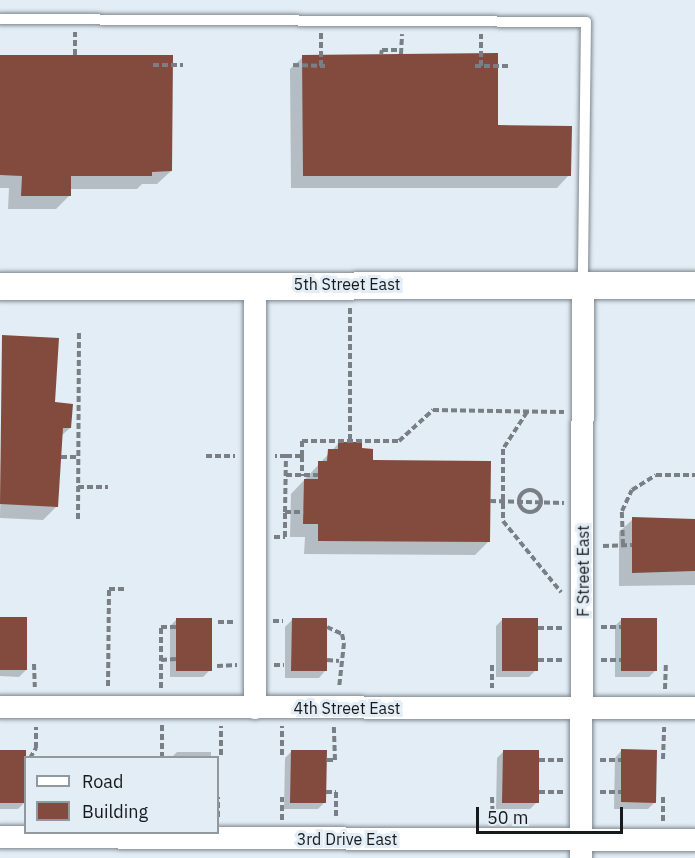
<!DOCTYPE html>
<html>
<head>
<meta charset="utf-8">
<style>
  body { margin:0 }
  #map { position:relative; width:695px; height:858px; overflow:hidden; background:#e3edf5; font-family:"IBM Plex Sans",sans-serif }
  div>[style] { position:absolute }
  .shadow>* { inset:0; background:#0003 }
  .building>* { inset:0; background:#834b3d }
  .path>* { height:4px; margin-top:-2px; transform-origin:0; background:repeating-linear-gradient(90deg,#797f84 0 6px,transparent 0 9px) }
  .path>.ring { margin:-2px; padding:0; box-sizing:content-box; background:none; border:4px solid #797f84; border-radius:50% }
  .roads { filter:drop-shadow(0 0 2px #7e878e) drop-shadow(0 0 2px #7e878e) }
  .service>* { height:10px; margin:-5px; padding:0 5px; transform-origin:5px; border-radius:5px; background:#fff }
  .minor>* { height:22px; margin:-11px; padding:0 11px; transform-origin:11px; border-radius:11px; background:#fff }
  .tertiary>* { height:27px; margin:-13.5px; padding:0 13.5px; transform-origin:13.5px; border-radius:13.5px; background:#fff }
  span { translate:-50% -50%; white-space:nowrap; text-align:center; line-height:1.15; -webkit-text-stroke:6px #e3edf5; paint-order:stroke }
  .street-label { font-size:16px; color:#161a1c }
  .legend { position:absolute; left:24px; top:756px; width:195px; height:78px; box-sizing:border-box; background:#e3edf5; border:2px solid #91999e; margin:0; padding:8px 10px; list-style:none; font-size:18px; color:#161a1c }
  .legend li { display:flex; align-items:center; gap:12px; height:30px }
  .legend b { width:30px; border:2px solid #91999e }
  .scale { position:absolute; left:476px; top:807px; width:147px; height:27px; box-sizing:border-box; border:3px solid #161a1c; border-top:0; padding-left:8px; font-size:18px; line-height:21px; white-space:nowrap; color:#161a1c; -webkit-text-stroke:4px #e3edf5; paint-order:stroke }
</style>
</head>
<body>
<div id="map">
  <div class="shadow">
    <i style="clip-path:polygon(0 57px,171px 171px,157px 184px,142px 184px,137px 189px,69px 189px,69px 196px,56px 209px,8px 209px,9px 188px,0 188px)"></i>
    <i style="clip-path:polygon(303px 57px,496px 127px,569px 175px,557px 188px,291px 188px,290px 69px)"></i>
    <i style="clip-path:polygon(3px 337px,70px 428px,61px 436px,57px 506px,43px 520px,0 518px)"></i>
    <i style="clip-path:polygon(338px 444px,360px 450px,488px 542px,475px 555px,304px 554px,305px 537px,290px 537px,291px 494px)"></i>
    <i style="clip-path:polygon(633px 519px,695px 519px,695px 585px,619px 586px,619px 532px)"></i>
    <i style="clip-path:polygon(0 619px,26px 670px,19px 677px,0 676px)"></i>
    <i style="clip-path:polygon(177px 619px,210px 670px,203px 677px,170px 677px,170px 626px)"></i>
    <i style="clip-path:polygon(503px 619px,536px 670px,529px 677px,496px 677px,496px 626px)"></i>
    <i style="clip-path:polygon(622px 619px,656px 670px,649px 677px,615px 677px,615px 626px)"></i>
    <i style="clip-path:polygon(292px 620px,325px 671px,319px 678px,285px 678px,285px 627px)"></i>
    <i style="clip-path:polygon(0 751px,25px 802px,18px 809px,0 809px)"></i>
    <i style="clip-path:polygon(292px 751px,325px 802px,318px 809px,284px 809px,285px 758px)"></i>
    <i style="clip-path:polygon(504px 751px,537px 802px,530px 809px,496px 809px,497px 758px)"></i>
    <i style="clip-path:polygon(621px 751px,655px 802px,648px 809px,614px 809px,615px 758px)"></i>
    <i style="clip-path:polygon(177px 752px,211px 752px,211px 758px,171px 758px)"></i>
  </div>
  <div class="building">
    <i style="clip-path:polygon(498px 53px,498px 125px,572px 126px,571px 176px,303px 176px,302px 55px)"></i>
    <i style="clip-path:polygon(0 55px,173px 55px,172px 171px,152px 172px,152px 176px,71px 176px,71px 196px,21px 196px,22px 176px,0 175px)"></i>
    <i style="clip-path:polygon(2px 335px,59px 338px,55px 402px,73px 404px,71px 428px,63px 428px,58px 507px,0 504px)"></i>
    <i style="clip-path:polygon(338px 442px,362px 442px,362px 448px,373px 449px,373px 460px,491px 461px,490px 542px,318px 541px,318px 524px,303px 524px,304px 479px,318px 479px,318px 461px,327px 461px,328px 449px,338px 449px)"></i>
    <i style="clip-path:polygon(632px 517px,695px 519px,695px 571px,632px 573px)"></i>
    <i style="clip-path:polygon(0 617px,27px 617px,27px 670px,0 670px)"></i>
    <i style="clip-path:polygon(176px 618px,212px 618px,212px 671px,176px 671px)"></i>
    <i style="clip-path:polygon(292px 618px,327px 618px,327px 671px,291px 671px)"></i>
    <i style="clip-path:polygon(502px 618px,538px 618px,538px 671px,502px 671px)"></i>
    <i style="clip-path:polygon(621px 618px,657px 618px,657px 671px,621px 671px)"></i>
    <i style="clip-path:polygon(621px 749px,657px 750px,656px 803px,621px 802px)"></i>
    <i style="clip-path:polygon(0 750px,26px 750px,26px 803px,0 803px)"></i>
    <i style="clip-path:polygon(291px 750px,327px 750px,326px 803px,290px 803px)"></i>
    <i style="clip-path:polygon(503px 750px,539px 750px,539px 803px,502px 803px)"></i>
  </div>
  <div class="path">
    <i style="left:381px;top:54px;width:4px;rotate:-76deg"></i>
    <i style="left:382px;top:50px;width:19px"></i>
    <i style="left:401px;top:54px;width:20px;rotate:-87deg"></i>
    <i style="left:75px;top:55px;width:23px;rotate:-90deg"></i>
    <i style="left:153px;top:65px;width:30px"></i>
    <i style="left:293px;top:65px;width:32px;rotate:2deg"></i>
    <i style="left:321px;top:66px;width:33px;rotate:-90deg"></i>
    <i style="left:475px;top:66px;width:33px"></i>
    <i style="left:481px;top:66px;width:32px;rotate:-90deg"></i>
    <i style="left:350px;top:308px;width:133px;rotate:90deg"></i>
    <i style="left:527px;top:412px;width:44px;rotate:123deg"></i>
    <i style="left:503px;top:449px;width:72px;rotate:90deg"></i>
    <i style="left:503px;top:521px;width:92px;rotate:50.8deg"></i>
    <i style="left:206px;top:456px;width:29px"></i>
    <i style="left:286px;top:456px;width:16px"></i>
    <i style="left:302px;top:456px;width:15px;rotate:-90deg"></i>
    <i style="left:302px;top:441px;width:97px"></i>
    <i style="left:399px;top:441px;width:46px;rotate:-42.4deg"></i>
    <i style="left:433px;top:410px;width:131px;rotate:0.9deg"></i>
    <i style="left:302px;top:456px;width:20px;rotate:90deg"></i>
    <i style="left:61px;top:457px;width:17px"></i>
    <i style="left:286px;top:475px;width:32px"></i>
    <i style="left:78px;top:487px;width:30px"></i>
    <i class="ring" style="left:519px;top:490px;width:18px;height:18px"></i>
    <i style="left:490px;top:501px;width:74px;rotate:1.5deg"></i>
    <i style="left:285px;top:512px;width:19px"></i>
    <i style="left:78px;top:519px;width:188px;rotate:-89.7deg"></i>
    <i style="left:274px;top:537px;width:11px"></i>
    <i style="left:285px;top:537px;width:25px;rotate:-90deg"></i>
    <i style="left:285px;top:512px;width:56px;rotate:-89deg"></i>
    <i style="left:286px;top:456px;width:11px;rotate:180deg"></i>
    <i style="left:623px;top:545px;width:34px;rotate:-92deg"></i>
    <i style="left:622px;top:511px;width:23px;rotate:-65deg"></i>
    <i style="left:632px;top:490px;width:28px;rotate:-32deg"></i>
    <i style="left:656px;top:475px;width:39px"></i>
    <i style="left:603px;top:546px;width:29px;rotate:-2deg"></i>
    <i style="left:273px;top:621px;width:10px"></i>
    <i style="left:218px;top:622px;width:17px"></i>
    <i style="left:327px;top:627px;width:17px;rotate:25deg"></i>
    <i style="left:342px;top:634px;width:9px;rotate:77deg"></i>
    <i style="left:344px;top:643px;width:45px;rotate:96.3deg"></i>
    <i style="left:601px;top:627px;width:20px"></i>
    <i style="left:538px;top:628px;width:26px"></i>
    <i style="left:161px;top:660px;width:15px;rotate:-4deg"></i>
    <i style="left:327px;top:660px;width:12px;rotate:5deg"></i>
    <i style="left:538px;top:660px;width:25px"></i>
    <i style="left:601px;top:660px;width:20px"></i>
    <i style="left:34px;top:664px;width:23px;rotate:88deg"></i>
    <i style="left:274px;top:665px;width:10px"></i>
    <i style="left:492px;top:665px;width:23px;rotate:90deg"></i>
    <i style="left:217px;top:666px;width:20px;rotate:-3deg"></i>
    <i style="left:108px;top:686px;width:97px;rotate:-89.4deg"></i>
    <i style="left:109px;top:589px;width:16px"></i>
    <i style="left:161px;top:688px;width:61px;rotate:-90deg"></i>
    <i style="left:161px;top:627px;width:15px"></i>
    <i style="left:665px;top:689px;width:24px;rotate:-88deg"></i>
    <i style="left:221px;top:755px;width:29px;rotate:-90deg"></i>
    <i style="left:282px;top:755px;width:29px;rotate:-90deg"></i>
    <i style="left:30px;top:758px;width:12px;rotate:-59deg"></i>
    <i style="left:36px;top:748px;width:21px;rotate:-90deg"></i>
    <i style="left:162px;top:758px;width:33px;rotate:-90deg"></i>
    <i style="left:663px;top:759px;width:32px;rotate:-88deg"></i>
    <i style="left:327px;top:760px;width:8px"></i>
    <i style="left:335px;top:760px;width:33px;rotate:-92deg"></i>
    <i style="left:539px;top:760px;width:24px"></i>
    <i style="left:600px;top:760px;width:21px"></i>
    <i style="left:326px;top:792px;width:10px"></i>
    <i style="left:336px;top:792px;width:26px;rotate:90deg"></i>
    <i style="left:539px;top:792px;width:24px"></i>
    <i style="left:600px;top:792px;width:21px"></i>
    <i style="left:492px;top:797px;width:23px;rotate:88deg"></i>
    <i style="left:218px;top:817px;width:20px;rotate:-90deg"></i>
    <i style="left:282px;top:820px;width:23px;rotate:-90deg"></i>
    <i style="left:663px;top:821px;width:24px;rotate:-90deg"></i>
  </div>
  <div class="roads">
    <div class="service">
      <i style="left:0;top:19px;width:586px;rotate:0.29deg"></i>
      <i style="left:586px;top:22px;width:262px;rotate:90.7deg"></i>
    </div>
    <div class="minor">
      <i style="left:0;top:707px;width:695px;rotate:0.08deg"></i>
      <i style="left:255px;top:708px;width:424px;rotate:-90deg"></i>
      <i style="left:0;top:837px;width:695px;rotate:0.25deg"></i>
      <i style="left:581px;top:858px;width:574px;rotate:-89.8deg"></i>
    </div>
    <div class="tertiary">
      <i style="left:0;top:286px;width:695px;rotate:-0.08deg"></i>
    </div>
  </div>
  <div class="street-label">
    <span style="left:347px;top:284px">5th Street East</span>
    <span style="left:583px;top:571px;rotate:-90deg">F Street East</span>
    <span style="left:347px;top:708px">4th Street East</span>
    <span style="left:347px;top:839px">3rd Drive East</span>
  </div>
  <ul class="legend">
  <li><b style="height:8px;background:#fff"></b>Road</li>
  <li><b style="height:16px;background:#834b3d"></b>Building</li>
  </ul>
  <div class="scale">50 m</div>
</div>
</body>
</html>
